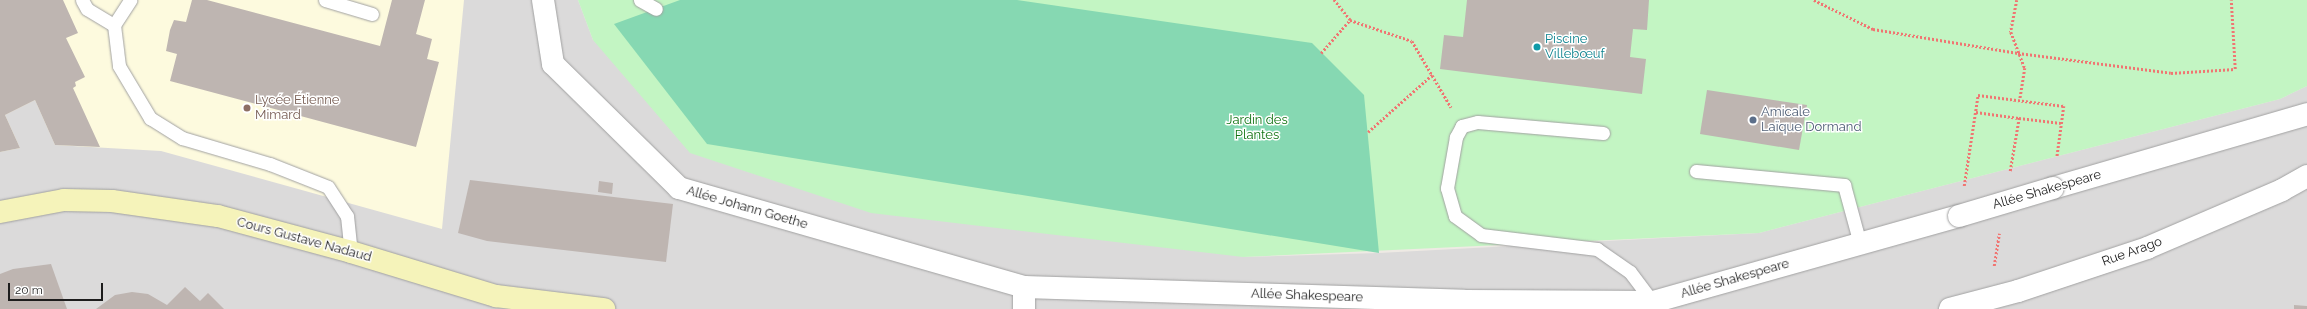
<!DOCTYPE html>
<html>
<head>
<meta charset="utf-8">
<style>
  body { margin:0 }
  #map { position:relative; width:2307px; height:309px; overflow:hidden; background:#eeeae4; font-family:Raleway,sans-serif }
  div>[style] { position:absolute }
  .residential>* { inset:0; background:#dbdada }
  .education>* { inset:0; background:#fdfade }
  .park>* { inset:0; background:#c3f5c3 }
  .pitch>* { inset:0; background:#86d8b2 }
  .building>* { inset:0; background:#beb5b1 }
  .path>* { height:2.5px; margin-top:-1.25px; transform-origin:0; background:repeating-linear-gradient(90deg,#f07572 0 2px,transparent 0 4px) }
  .roads { filter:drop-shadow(0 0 1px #a1a1a1) drop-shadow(0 0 1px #a1a1a1) }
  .lane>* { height:13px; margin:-6.5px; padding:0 6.5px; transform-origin:6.5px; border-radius:6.5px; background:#fff }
  .street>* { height:22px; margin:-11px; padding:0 11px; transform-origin:11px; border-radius:11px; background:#fff }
  .secondary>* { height:22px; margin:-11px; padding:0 11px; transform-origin:11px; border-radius:11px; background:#f5f3ba }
  .bridges { filter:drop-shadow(0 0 1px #a1a1a1) drop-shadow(0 0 1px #a1a1a1) }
  .street-bridge>* { height:22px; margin:-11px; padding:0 11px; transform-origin:11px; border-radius:11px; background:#fff }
  .dots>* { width:11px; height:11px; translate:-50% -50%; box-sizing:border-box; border:2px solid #fff; border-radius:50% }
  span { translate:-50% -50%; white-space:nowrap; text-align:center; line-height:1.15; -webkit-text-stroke:3px #fff; paint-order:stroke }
  .culture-label { font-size:13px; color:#0d838f }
  .left { translate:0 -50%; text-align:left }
  .education-label { font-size:13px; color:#785e54 }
  .service-label { font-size:13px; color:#4e5e75 }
  .park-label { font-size:13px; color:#127413 }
  .street-label { font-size:13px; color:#1d1d1d }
  .scale { position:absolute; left:8px; top:283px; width:95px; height:18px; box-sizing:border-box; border:2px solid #1d1d1d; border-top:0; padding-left:5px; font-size:12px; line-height:14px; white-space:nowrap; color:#1d1d1d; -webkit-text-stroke:3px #fff; paint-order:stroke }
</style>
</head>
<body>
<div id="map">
  <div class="residential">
    <i style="clip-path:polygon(0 0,578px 0,593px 40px,1243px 257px,1379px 253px,1759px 233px,2280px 99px,2307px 86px,2307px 309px,0 309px)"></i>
  </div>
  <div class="education">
    <i style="clip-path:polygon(0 0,464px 0,442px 229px,161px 151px,55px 145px,35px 100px,5px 115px,20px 148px,0 152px)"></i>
  </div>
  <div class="park">
    <i style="clip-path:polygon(578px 0,2307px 0,2307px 86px,2280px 99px,1759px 233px,1243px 257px,871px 213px,690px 153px,593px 40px)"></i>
  </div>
  <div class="pitch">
    <i style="clip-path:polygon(680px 0,1017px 0,1312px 43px,1364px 95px,1379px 253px,707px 144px,614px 24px)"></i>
  </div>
  <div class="building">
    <i style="clip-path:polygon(0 0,63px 0,78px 33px,66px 38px,85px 77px,75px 82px,76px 86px,73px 88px,100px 147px,55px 145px,35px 100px,5px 115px,20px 148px,0 152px)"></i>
    <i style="clip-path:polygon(192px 0,207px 0,380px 46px,392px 0,425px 0,416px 34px,432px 39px,427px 59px,439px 62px,416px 147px,170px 81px,177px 54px,166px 51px,170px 30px,174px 20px,186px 22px)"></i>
    <i style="clip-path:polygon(1467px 0,1649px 0,1647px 30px,1633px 29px,1630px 57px,1646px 59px,1642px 94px,1440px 69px,1444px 35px,1463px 37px)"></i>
    <i style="clip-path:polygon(1707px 90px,1807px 105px,1799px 150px,1700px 134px)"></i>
    <i style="clip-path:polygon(470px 180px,673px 204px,666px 262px,487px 241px,458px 233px)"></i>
    <i style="clip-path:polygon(599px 181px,613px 183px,612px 194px,598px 192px)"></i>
    <i style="clip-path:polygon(51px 264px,67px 309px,0 309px,0 274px,13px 269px)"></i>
    <i style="clip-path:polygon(185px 287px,200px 301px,208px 293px,224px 309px,96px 309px,115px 295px,132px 292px,148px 294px,167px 305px)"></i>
    <i style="clip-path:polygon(2294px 305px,2307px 306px,2307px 309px,2294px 309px)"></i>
  </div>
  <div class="path">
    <i style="left:1814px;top:0;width:66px;rotate:26.2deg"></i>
    <i style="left:1873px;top:29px;width:147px;rotate:9.4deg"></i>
    <i style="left:2018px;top:53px;width:154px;rotate:7.4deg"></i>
    <i style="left:2171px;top:73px;width:64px;rotate:-3.6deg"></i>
    <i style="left:2235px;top:69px;width:69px;rotate:-93.3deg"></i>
    <i style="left:2017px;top:0;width:33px;rotate:101deg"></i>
    <i style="left:2011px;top:32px;width:39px;rotate:69deg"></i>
    <i style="left:2025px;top:68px;width:32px;rotate:99deg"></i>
    <i style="left:1350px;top:20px;width:65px;rotate:18.7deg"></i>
    <i style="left:1412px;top:41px;width:77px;rotate:59.4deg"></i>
    <i style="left:1321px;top:53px;width:44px;rotate:-48.7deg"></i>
    <i style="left:1350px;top:20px;width:26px;rotate:-129deg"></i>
    <i style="left:1976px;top:112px;width:43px;rotate:7.9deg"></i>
    <i style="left:1368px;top:132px;width:86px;rotate:-41.7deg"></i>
    <i style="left:2010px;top:171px;width:54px;rotate:-80.4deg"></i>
    <i style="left:2019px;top:118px;width:42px;rotate:6.8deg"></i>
    <i style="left:1964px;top:186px;width:92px;rotate:-81.3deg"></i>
    <i style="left:1978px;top:95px;width:87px;rotate:7.3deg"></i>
    <i style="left:2064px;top:106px;width:52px;rotate:97.7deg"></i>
    <i style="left:1994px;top:266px;width:33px;rotate:-81deg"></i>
  </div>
  <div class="roads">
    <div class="lane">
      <i style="left:82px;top:0;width:10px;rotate:61deg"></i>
      <i style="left:87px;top:9px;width:31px;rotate:31deg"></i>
      <i style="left:114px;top:25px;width:41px;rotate:83deg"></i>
      <i style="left:119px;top:66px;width:61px;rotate:59.2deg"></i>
      <i style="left:150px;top:118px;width:38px;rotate:32deg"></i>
      <i style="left:182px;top:138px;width:92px;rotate:16.5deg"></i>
      <i style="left:270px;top:164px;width:62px;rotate:21.6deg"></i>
      <i style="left:328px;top:187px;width:35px;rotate:57deg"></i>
      <i style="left:347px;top:216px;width:36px;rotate:84deg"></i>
      <i style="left:325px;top:0;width:49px;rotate:16.6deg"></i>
      <i style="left:640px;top:0;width:18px;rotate:29deg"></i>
      <i style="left:114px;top:25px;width:30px;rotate:-57deg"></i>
      <i style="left:1603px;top:133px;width:126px;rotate:-175deg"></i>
      <i style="left:1477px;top:122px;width:16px;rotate:165deg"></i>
      <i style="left:1462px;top:126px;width:13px;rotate:119deg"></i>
      <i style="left:1456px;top:137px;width:52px;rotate:100deg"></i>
      <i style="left:1447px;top:188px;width:29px;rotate:74deg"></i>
      <i style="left:1455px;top:216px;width:32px;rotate:36deg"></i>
      <i style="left:1481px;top:235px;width:117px;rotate:6.9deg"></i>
      <i style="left:1597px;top:249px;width:40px;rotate:34.9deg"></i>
      <i style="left:1630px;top:272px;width:38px;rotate:53deg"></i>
      <i style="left:1696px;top:171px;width:149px;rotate:5.4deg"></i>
      <i style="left:1844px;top:185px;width:61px;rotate:74.8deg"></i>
    </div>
    <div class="street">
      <i style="left:543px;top:0;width:65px;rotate:81.1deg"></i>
      <i style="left:553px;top:64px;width:177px;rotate:44.5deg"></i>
      <i style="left:679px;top:188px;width:359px;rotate:16deg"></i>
      <i style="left:1024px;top:287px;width:440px;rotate:1.8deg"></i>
      <i style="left:1464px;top:301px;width:189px;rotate:0.3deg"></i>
      <i style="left:1653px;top:302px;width:318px;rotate:-15.7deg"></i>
      <i style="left:2053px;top:188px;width:265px;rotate:-16.2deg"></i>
      <i style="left:1024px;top:287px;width:22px;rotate:90deg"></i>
      <i style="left:1950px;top:309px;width:70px;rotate:-14.8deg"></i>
      <i style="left:2018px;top:291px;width:136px;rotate:-18.4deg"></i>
      <i style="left:2147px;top:248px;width:147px;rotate:-23.2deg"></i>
      <i style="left:2282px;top:190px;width:29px;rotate:-29deg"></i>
    </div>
    <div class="secondary">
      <i style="left:0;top:212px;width:65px;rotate:-10.6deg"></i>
      <i style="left:64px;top:200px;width:48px;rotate:1.2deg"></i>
      <i style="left:112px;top:201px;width:107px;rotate:8.1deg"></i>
      <i style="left:218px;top:216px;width:138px;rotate:15.1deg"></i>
      <i style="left:351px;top:252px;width:152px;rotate:16.9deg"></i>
      <i style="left:496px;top:296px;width:109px;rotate:6.9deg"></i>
    </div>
  </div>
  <div class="bridges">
    <div class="street-bridge">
      <i style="left:1959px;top:216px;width:98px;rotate:-16.6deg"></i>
    </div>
  </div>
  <div class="dots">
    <i style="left:1537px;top:47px;background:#0f9aa8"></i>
    <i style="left:247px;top:108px;background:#8d6e63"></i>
    <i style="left:1753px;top:120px;background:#5c6f8a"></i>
  </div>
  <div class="culture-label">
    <span class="left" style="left:1545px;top:47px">Piscine<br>Villebœuf</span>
  </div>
  <div class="education-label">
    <span class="left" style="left:255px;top:108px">Lycée Étienne<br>Mimard</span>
  </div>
  <div class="service-label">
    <span class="left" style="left:1761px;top:120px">Amicale<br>Laïque Dormand</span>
  </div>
  <div class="park-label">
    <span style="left:1257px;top:128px">Jardin des<br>Plantes</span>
  </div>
  <div class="street-label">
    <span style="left:2047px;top:190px;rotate:-16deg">Allée Shakespeare</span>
    <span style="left:747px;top:208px;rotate:16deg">Allée Johann Goethe</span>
    <span style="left:304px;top:240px;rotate:15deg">Cours Gustave Nadaud</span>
    <span style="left:2132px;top:252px;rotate:-20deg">Rue Arago</span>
    <span style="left:1735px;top:279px;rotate:-16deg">Allée Shakespeare</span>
    <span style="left:1307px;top:296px;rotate:2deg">Allée Shakespeare</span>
  </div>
  <div class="scale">20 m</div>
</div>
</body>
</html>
